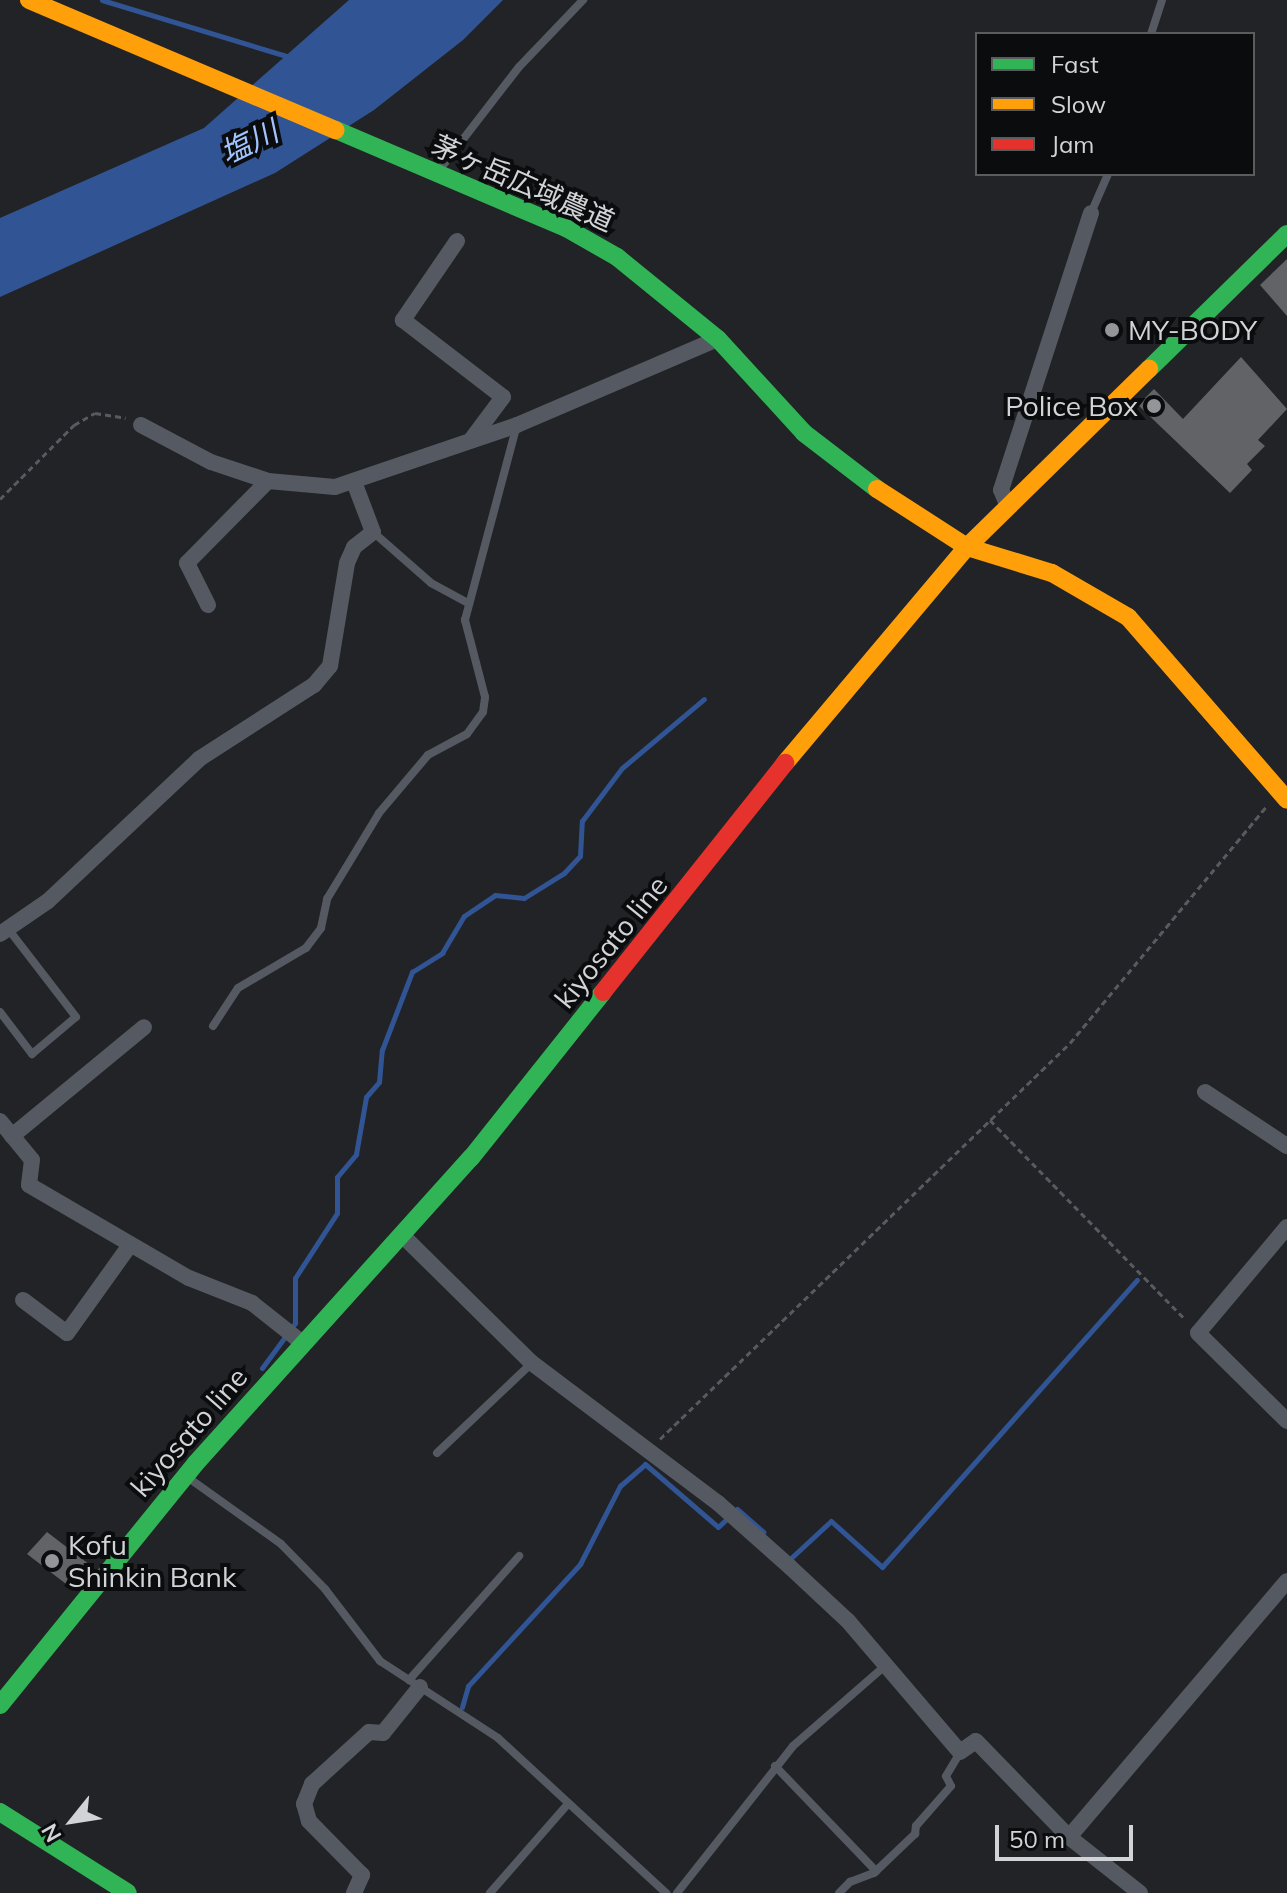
<!DOCTYPE html>
<html>
<head>
<meta charset="utf-8">
<style>
  body { margin:0 }
  #map { position:relative; width:1287px; height:1893px; overflow:hidden; background:#212326; font-family:Mulish,"Noto Sans JP",sans-serif }
  div>[style] { position:absolute }
  .water>* { inset:0; background:#315594 }
  .stream>* { height:5px; margin:-2.5px; padding:0 2.5px; transform-origin:2.5px; border-radius:2.5px; background:#315594 }
  .building>* { inset:0; background:#616366 }
  .path>* { height:3px; margin-top:-1.5px; transform-origin:0; background:repeating-linear-gradient(90deg,#575a61 0 6px,transparent 0 10px) }
  .lane>* { height:8px; margin:-4px; padding:0 4px; transform-origin:4px; border-radius:4px; background:#555a62 }
  .street>* { height:16px; margin:-8px; padding:0 8px; transform-origin:8px; border-radius:8px; background:#555a62 }
  .fast>* { height:18px; margin:-9px; padding:0 9px; transform-origin:9px; border-radius:9px; background:#30b455 }
  .slow>* { height:18px; margin:-9px; padding:0 9px; transform-origin:9px; border-radius:9px; background:#ff9f0a }
  .jam>* { height:18px; margin:-9px; padding:0 9px; transform-origin:9px; border-radius:9px; background:#e5322d }
  .dots>* { width:22px; height:22px; translate:-50% -50%; box-sizing:border-box; border:4px solid #0a0c0e; border-radius:50% }
  span { translate:-50% -50%; white-space:nowrap; text-align:center; line-height:1.15; -webkit-text-stroke:8px #0a0c0e; paint-order:stroke }
  .street-label { font-size:28px; color:#d1d3d7 }
  .poi-label { font-size:28px; color:#d1d3d7 }
  .left { translate:0 -50%; text-align:left }
  .right { translate:-100% -50%; text-align:right }
  .water-label { font-size:30px; color:#a2c4fe; font-style:italic }
  .legend { position:absolute; left:975px; top:32px; width:280px; height:144px; box-sizing:border-box; background:#0a0c0e; border:2px solid #5a5c5e; margin:0; padding:10px 14px; list-style:none; font-size:24px; color:#d1d3d7 }
  .legend li { display:flex; align-items:center; gap:16px; height:40px }
  .legend b { width:40px; border:2px solid #5a5c5e }
  .north { position:absolute; left:32px; top:1781px; width:80px; height:80px; -webkit-text-stroke:6px #0a0c0e; paint-order:stroke; rotate:240deg; font-size:22px; font-weight:700; line-height:32px; text-align:center; color:#d1d3d7 }
  .north::after { content:''; display:block; margin:auto; width:28px; height:36px; background:#d1d3d7; clip-path:polygon(50% 0,100% 100%,50% 72%,0 100%) }
  .scale { position:absolute; left:995px; top:1825px; width:138px; height:36px; box-sizing:border-box; border:4px solid #d1d3d7; border-top:0; padding-left:10px; font-size:24px; line-height:28px; white-space:nowrap; color:#d1d3d7; -webkit-text-stroke:6px #0a0c0e; paint-order:stroke }
</style>
</head>
<body>
<div id="map">
  <div class="water">
    <i style="clip-path:polygon(349px 0,503px 0,463px 40px,374px 110px,275px 173px,0 297px,0 218px,204px 128px)"></i>
  </div>
  <div class="stream">
    <i style="left:102px;top:0;width:203px;rotate:16.9deg"></i>
    <i style="left:262px;top:1368px;width:56px;rotate:-53.7deg"></i>
    <i style="left:295px;top:1323px;width:45px;rotate:-90deg"></i>
    <i style="left:295px;top:1278px;width:77px;rotate:-57.1deg"></i>
    <i style="left:337px;top:1213px;width:36px;rotate:-90deg"></i>
    <i style="left:337px;top:1177px;width:30px;rotate:-50deg"></i>
    <i style="left:356px;top:1154px;width:58px;rotate:-80deg"></i>
    <i style="left:366px;top:1097px;width:20px;rotate:-49deg"></i>
    <i style="left:379px;top:1082px;width:32px;rotate:-85deg"></i>
    <i style="left:382px;top:1050px;width:84px;rotate:-69deg"></i>
    <i style="left:412px;top:972px;width:36px;rotate:-32deg"></i>
    <i style="left:442px;top:953px;width:43px;rotate:-59.3deg"></i>
    <i style="left:464px;top:916px;width:37px;rotate:-34deg"></i>
    <i style="left:495px;top:895px;width:29px;rotate:6deg"></i>
    <i style="left:524px;top:898px;width:47px;rotate:-32deg"></i>
    <i style="left:564px;top:873px;width:23px;rotate:-47deg"></i>
    <i style="left:580px;top:856px;width:35px;rotate:-87deg"></i>
    <i style="left:582px;top:821px;width:66px;rotate:-53deg"></i>
    <i style="left:622px;top:768px;width:107px;rotate:-40.1deg"></i>
    <i style="left:791px;top:1558px;width:54px;rotate:-42.8deg"></i>
    <i style="left:831px;top:1521px;width:69px;rotate:42deg"></i>
    <i style="left:882px;top:1567px;width:384px;rotate:-48.4deg"></i>
    <i style="left:462px;top:1707px;width:22px;rotate:-74deg"></i>
    <i style="left:468px;top:1686px;width:166px;rotate:-47.4deg"></i>
    <i style="left:580px;top:1564px;width:88px;rotate:-62.9deg"></i>
    <i style="left:620px;top:1486px;width:33px;rotate:-41deg"></i>
    <i style="left:645px;top:1464px;width:96px;rotate:40.8deg"></i>
    <i style="left:718px;top:1527px;width:26px;rotate:-43deg"></i>
    <i style="left:737px;top:1509px;width:35px;rotate:41deg"></i>
  </div>
  <div class="building">
    <i style="clip-path:polygon(1287px 259px,1287px 316px,1260px 285px)"></i>
    <i style="clip-path:polygon(1241px 357px,1287px 409px,1258px 440px,1265px 446px,1247px 464px,1252px 470px,1230px 493px,1138px 405px,1154px 389px,1183px 419px)"></i>
    <i style="clip-path:polygon(47px 1532px,90px 1565px,70px 1587px,27px 1554px)"></i>
  </div>
  <div class="path">
    <i style="left:0;top:499px;width:105px;rotate:-45deg"></i>
    <i style="left:74px;top:425px;width:24px;rotate:-30deg"></i>
    <i style="left:95px;top:413px;width:31px;rotate:9deg"></i>
    <i style="left:990px;top:1120px;width:280px;rotate:45.6deg"></i>
    <i style="left:660px;top:1439px;width:570px;rotate:-44deg"></i>
    <i style="left:1070px;top:1043px;width:307px;rotate:-50.3deg"></i>
  </div>
  <div class="lane">
    <i style="left:1151px;top:34px;width:36px;rotate:-72deg"></i>
    <i style="left:437px;top:173px;width:134px;rotate:-52.3deg"></i>
    <i style="left:519px;top:67px;width:93px;rotate:-46.3deg"></i>
    <i style="left:1091px;top:213px;width:43px;rotate:-66.4deg"></i>
    <i style="left:373px;top:532px;width:77px;rotate:41.3deg"></i>
    <i style="left:431px;top:583px;width:42px;rotate:28.4deg"></i>
    <i style="left:0;top:1012px;width:53px;rotate:52.7deg"></i>
    <i style="left:32px;top:1054px;width:57px;rotate:-40.1deg"></i>
    <i style="left:76px;top:1017px;width:110px;rotate:-127.6deg"></i>
    <i style="left:213px;top:1026px;width:45px;rotate:-56.7deg"></i>
    <i style="left:238px;top:988px;width:79px;rotate:-30.5deg"></i>
    <i style="left:306px;top:948px;width:25px;rotate:-53deg"></i>
    <i style="left:321px;top:928px;width:30px;rotate:-78deg"></i>
    <i style="left:327px;top:899px;width:100px;rotate:-58.8deg"></i>
    <i style="left:379px;top:813px;width:76px;rotate:-49.8deg"></i>
    <i style="left:428px;top:755px;width:44px;rotate:-28.3deg"></i>
    <i style="left:467px;top:734px;width:27px;rotate:-54deg"></i>
    <i style="left:483px;top:712px;width:15px;rotate:-82deg"></i>
    <i style="left:485px;top:697px;width:80px;rotate:-104.6deg"></i>
    <i style="left:465px;top:620px;width:202px;rotate:-75.1deg"></i>
    <i style="left:437px;top:1453px;width:131px;rotate:-43.5deg"></i>
    <i style="left:190px;top:1479px;width:112px;rotate:35.5deg"></i>
    <i style="left:281px;top:1544px;width:63px;rotate:45.6deg"></i>
    <i style="left:325px;top:1589px;width:91px;rotate:52.6deg"></i>
    <i style="left:380px;top:1661px;width:141px;rotate:33.1deg"></i>
    <i style="left:498px;top:1738px;width:229px;rotate:42.7deg"></i>
    <i style="left:409px;top:1680px;width:166px;rotate:-48.4deg"></i>
    <i style="left:775px;top:1766px;width:146px;rotate:46.1deg"></i>
    <i style="left:490px;top:1893px;width:118px;rotate:-48.8deg"></i>
    <i style="left:677px;top:1893px;width:187px;rotate:-51.7deg"></i>
    <i style="left:793px;top:1746px;width:123px;rotate:-41.1deg"></i>
    <i style="left:839px;top:1893px;width:16px;rotate:-45deg"></i>
    <i style="left:850px;top:1882px;width:26px;rotate:-21deg"></i>
    <i style="left:874px;top:1873px;width:57px;rotate:-43.6deg"></i>
    <i style="left:915px;top:1834px;width:8px;rotate:-83deg"></i>
    <i style="left:916px;top:1826px;width:53px;rotate:-48.8deg"></i>
    <i style="left:951px;top:1786px;width:11px;rotate:-117deg"></i>
    <i style="left:946px;top:1776px;width:27px;rotate:-59deg"></i>
  </div>
  <div class="street">
    <i style="left:457px;top:241px;width:96px;rotate:124.4deg"></i>
    <i style="left:403px;top:320px;width:126px;rotate:37.6deg"></i>
    <i style="left:503px;top:397px;width:54px;rotate:126.7deg"></i>
    <i style="left:141px;top:425px;width:79px;rotate:27.9deg"></i>
    <i style="left:211px;top:462px;width:60px;rotate:18.4deg"></i>
    <i style="left:268px;top:481px;width:67px;rotate:5.1deg"></i>
    <i style="left:335px;top:487px;width:192px;rotate:-18.8deg"></i>
    <i style="left:517px;top:425px;width:219px;rotate:-23.2deg"></i>
    <i style="left:1008px;top:507px;width:18px;rotate:-112deg"></i>
    <i style="left:1001px;top:490px;width:291px;rotate:-72deg"></i>
    <i style="left:208px;top:605px;width:47px;rotate:-116.6deg"></i>
    <i style="left:187px;top:563px;width:115px;rotate:-45.4deg"></i>
    <i style="left:0;top:934px;width:58px;rotate:-34.5deg"></i>
    <i style="left:48px;top:901px;width:207px;rotate:-43.2deg"></i>
    <i style="left:199px;top:759px;width:137px;rotate:-32.8deg"></i>
    <i style="left:314px;top:685px;width:25px;rotate:-50deg"></i>
    <i style="left:330px;top:666px;width:104px;rotate:-80.6deg"></i>
    <i style="left:347px;top:563px;width:17px;rotate:-66deg"></i>
    <i style="left:354px;top:547px;width:24px;rotate:-38deg"></i>
    <i style="left:373px;top:532px;width:53px;rotate:-110.8deg"></i>
    <i style="left:1205px;top:1092px;width:98px;rotate:33.4deg"></i>
    <i style="left:0;top:1121px;width:50px;rotate:50.6deg"></i>
    <i style="left:32px;top:1160px;width:25px;rotate:97deg"></i>
    <i style="left:29px;top:1185px;width:185px;rotate:30.2deg"></i>
    <i style="left:189px;top:1278px;width:68px;rotate:21.6deg"></i>
    <i style="left:252px;top:1303px;width:66px;rotate:38.3deg"></i>
    <i style="left:12px;top:1136px;width:171px;rotate:-39.5deg"></i>
    <i style="left:1287px;top:1227px;width:138px;rotate:130deg"></i>
    <i style="left:1198px;top:1333px;width:125px;rotate:44.7deg"></i>
    <i style="left:402px;top:1235px;width:182px;rotate:44.6deg"></i>
    <i style="left:532px;top:1363px;width:233px;rotate:37deg"></i>
    <i style="left:718px;top:1503px;width:96px;rotate:41.6deg"></i>
    <i style="left:790px;top:1567px;width:79px;rotate:43deg"></i>
    <i style="left:848px;top:1621px;width:172px;rotate:49.5deg"></i>
    <i style="left:960px;top:1752px;width:19px;rotate:-35deg"></i>
    <i style="left:976px;top:1741px;width:134px;rotate:45.9deg"></i>
    <i style="left:23px;top:1300px;width:55px;rotate:36.9deg"></i>
    <i style="left:67px;top:1333px;width:108px;rotate:-54.4deg"></i>
    <i style="left:354px;top:1893px;width:20px;rotate:-66deg"></i>
    <i style="left:362px;top:1875px;width:76px;rotate:-134.5deg"></i>
    <i style="left:309px;top:1821px;width:18px;rotate:-106deg"></i>
    <i style="left:304px;top:1804px;width:22px;rotate:-68deg"></i>
    <i style="left:312px;top:1784px;width:77px;rotate:-42.4deg"></i>
    <i style="left:369px;top:1732px;width:14px;rotate:4deg"></i>
    <i style="left:383px;top:1733px;width:59px;rotate:-51.2deg"></i>
    <i style="left:1140px;top:1893px;width:90px;rotate:-141.7deg"></i>
    <i style="left:1069px;top:1837px;width:336px;rotate:-49.6deg"></i>
  </div>
  <div class="fast">
    <i style="left:336px;top:130px;width:250px;rotate:23.1deg"></i>
    <i style="left:566px;top:228px;width:59px;rotate:29.6deg"></i>
    <i style="left:617px;top:257px;width:130px;rotate:39.1deg"></i>
    <i style="left:718px;top:339px;width:127px;rotate:47.5deg"></i>
    <i style="left:804px;top:433px;width:92px;rotate:37.5deg"></i>
    <i style="left:1149px;top:369px;width:193px;rotate:-44.4deg"></i>
    <i style="left:0;top:1705px;width:311px;rotate:-51deg"></i>
    <i style="left:196px;top:1463px;width:411px;rotate:-48deg"></i>
    <i style="left:471px;top:1158px;width:212px;rotate:-51.5deg"></i>
    <i style="left:0;top:1812px;width:151px;rotate:32.3deg"></i>
  </div>
  <div class="slow">
    <i style="left:29px;top:0;width:333px;rotate:23deg"></i>
    <i style="left:877px;top:489px;width:107px;rotate:32.8deg"></i>
    <i style="left:967px;top:547px;width:89px;rotate:17deg"></i>
    <i style="left:1052px;top:573px;width:88px;rotate:30.1deg"></i>
    <i style="left:1128px;top:617px;width:242px;rotate:49deg"></i>
    <i style="left:785px;top:763px;width:282px;rotate:-49.9deg"></i>
    <i style="left:967px;top:547px;width:255px;rotate:-44.4deg"></i>
  </div>
  <div class="jam">
    <i style="left:603px;top:992px;width:293px;rotate:-51.5deg"></i>
  </div>
  <div class="dots">
    <i style="left:1112px;top:330px;background:#939599"></i>
    <i style="left:1154px;top:406px;background:#939599"></i>
    <i style="left:52px;top:1561px;background:#939599"></i>
  </div>
  <div class="street-label">
    <span style="left:523px;top:183px;rotate:24deg">茅ヶ岳広域農道</span>
    <span style="left:611px;top:942px;rotate:-51deg">kiyosato line</span>
    <span style="left:189px;top:1432px;rotate:-49deg">kiyosato line</span>
  </div>
  <div class="poi-label">
    <span class="left" style="left:1128px;top:330px">MY-BODY</span>
    <span class="right" style="left:1138px;top:406px">Police Box</span>
    <span class="left" style="left:68px;top:1561px">Kofu<br>Shinkin Bank</span>
  </div>
  <div class="water-label">
    <span style="left:249px;top:142px;rotate:-26deg">塩川</span>
  </div>
  <ul class="legend">
  <li><b style="height:10px;background:#30b455"></b>Fast</li>
  <li><b style="height:10px;background:#ff9f0a"></b>Slow</li>
  <li><b style="height:10px;background:#e5322d"></b>Jam</li>
  </ul>
  <div class="north">N</div>
  <div class="scale">50 m</div>
</div>
</body>
</html>
